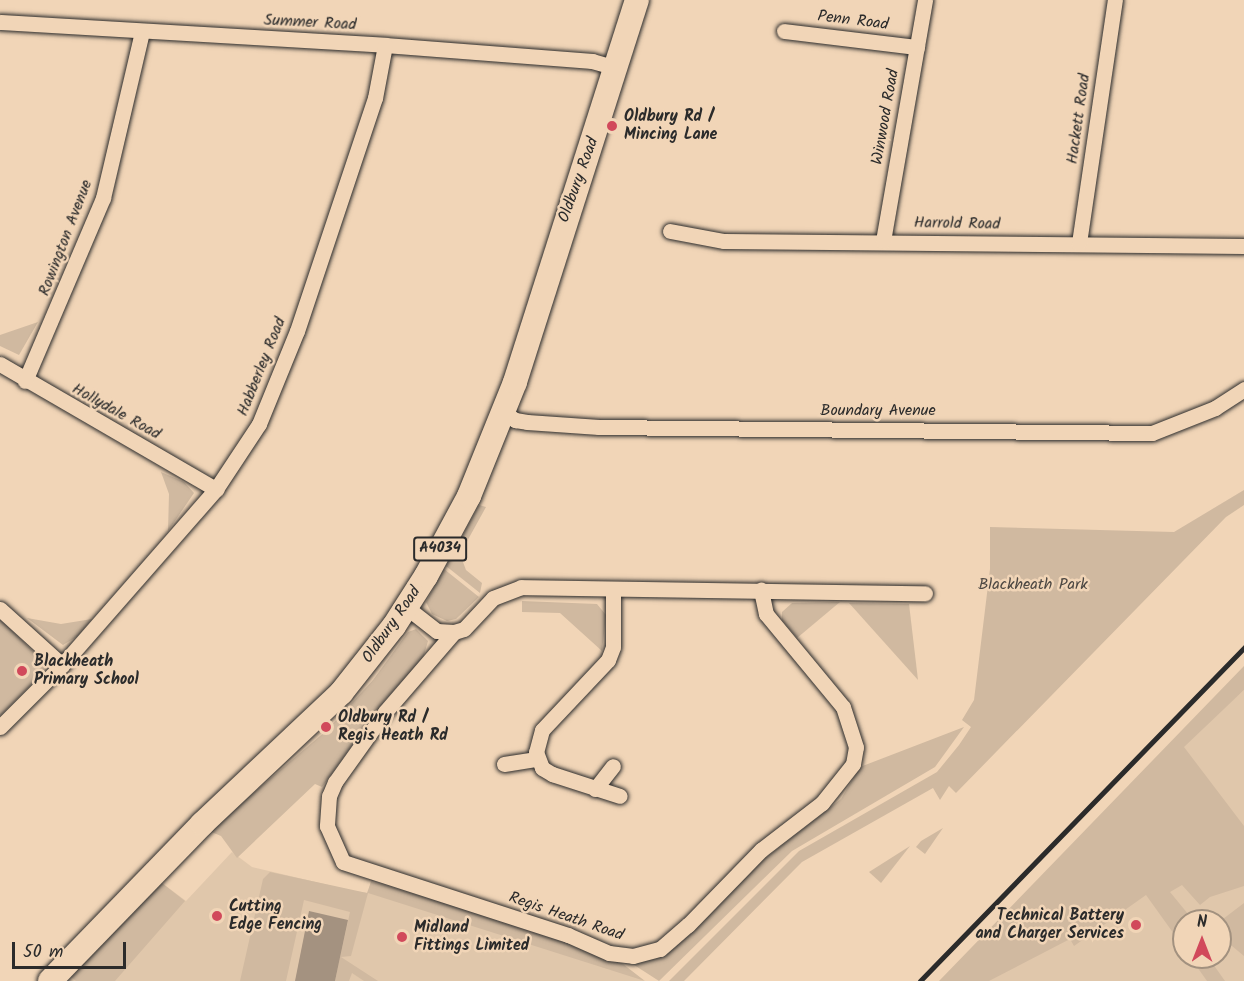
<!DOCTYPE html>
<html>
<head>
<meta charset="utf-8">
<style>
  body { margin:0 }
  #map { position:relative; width:1244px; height:981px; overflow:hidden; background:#f1d5b7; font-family:Kalam,sans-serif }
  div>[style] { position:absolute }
  .built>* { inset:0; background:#e0c7ab }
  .green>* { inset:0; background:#d0b9a0 }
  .water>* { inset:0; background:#a49280 }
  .roads { filter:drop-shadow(0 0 2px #2b2b2b) drop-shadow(0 0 2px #2b2b2b) }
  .minor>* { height:15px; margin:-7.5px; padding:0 7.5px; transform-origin:7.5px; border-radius:7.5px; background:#f1d5b7 }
  .primary>* { height:24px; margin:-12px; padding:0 12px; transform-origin:12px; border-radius:12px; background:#f1d5b7 }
  .rail>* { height:4.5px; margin:-2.25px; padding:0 2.25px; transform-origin:2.25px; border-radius:2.25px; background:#2b2b2b }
  .dots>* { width:16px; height:16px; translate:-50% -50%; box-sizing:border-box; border:3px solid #f1d5b7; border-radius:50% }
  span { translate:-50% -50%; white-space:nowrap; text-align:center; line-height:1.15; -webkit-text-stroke:5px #f1d5b7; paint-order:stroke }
  .shield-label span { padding:2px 4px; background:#f1d5b7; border:2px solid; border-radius:4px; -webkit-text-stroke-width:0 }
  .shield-label { font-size:15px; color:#2b2b2b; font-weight:700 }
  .street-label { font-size:16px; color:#2b2b2b }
  .poi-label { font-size:16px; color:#2b2b2b; font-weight:700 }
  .left { translate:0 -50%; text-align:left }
  .right { translate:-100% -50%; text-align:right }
  .park-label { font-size:16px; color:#4c4742 }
  .north { position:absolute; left:1172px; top:909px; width:60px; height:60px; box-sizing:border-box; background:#f1d5b7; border:2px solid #a2917f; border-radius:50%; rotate:0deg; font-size:16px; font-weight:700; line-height:24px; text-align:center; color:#2b2b2b }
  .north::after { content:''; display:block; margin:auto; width:21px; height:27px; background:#d1495b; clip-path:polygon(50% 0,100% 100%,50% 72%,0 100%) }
  .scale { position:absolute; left:12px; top:942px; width:114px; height:27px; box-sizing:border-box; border:3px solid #2b2b2b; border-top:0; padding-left:8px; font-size:18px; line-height:21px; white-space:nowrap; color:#2b2b2b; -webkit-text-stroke:4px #f1d5b7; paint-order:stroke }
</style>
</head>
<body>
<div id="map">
  <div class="built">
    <i style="clip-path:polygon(evenodd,1244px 690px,1244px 981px,964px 981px,1122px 802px,1244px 690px,1184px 921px,1220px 921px,1220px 957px,1184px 957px,1184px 921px)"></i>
    <i style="clip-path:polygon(232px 852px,252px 867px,354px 891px,368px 893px,373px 873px,621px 962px,644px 981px,50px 981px,158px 880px,186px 901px)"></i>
  </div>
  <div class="green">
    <i style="clip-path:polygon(38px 322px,19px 355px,0 346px,0 335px)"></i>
    <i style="clip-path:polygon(161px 472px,184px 482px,194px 493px,168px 531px,169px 494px)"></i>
    <i style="clip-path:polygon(1244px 490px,1244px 505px,1226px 517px,956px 793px,949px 786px,940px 800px,933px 788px,802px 862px,684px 981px,669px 981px,799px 851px,937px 772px,959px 745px,971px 727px,962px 720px,974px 700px,990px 569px,990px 527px,1174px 532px)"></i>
    <i style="clip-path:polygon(479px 505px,486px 507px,460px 554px,466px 570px,482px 583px,480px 593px,446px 566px)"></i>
    <i style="clip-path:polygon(444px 569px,479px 597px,456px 619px,447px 621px,432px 614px,426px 602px)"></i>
    <i style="clip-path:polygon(522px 601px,597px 604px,606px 615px,602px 651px,560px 613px,522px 612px)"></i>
    <i style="clip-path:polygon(840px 602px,797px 638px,782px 620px,782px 612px,792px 603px)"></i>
    <i style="clip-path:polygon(849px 603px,909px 604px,918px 680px)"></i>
    <i style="clip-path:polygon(27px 618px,61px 624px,92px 619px,78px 636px,63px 645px)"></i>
    <i style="clip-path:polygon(0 619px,45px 663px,43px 673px,0 716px)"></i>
    <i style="clip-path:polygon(416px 629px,428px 641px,423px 658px,385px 700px,322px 787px,315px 784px,237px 858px,221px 836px,209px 831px,327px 730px,373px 680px,408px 632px)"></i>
    <i style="clip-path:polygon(1244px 666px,1244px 690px,1184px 747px,1244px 826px,1244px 886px,1210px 897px,1200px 905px,1182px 885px,1170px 892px,1193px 920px,1184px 921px,1184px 948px,1146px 895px,1074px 946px,1070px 939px,989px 981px,939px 981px)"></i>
    <i style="clip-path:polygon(964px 727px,935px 767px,792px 851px,659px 981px,628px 961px,655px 959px,674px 948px,754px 867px,841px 799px,860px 767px)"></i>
    <i style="clip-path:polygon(943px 828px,925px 854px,916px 847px,921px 841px)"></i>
    <i style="clip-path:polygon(910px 846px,881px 883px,869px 872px)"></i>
    <i style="clip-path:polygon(270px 872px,367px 893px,371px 882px,384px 885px,568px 940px,601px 957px,620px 962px,645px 981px,368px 893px,351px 956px,341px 957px,378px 981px,364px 981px,352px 973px,349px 981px,335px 981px,350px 912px,304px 900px,286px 981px,240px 981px,263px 879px)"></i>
    <i style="clip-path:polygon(158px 880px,185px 901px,115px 981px,76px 981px,69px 975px)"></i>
    <i style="clip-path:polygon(1244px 903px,1244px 956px,1226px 941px,1220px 926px,1223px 919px)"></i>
    <i style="clip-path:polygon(1190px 957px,1208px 957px,1225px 981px,1207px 981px)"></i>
  </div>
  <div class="water">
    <i style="clip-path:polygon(309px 911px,348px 920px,335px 981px,295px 981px)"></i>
  </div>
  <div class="roads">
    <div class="minor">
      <i style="left:0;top:22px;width:386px;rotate:3.4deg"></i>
      <i style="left:385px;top:45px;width:208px;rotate:4.4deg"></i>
      <i style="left:592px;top:61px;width:25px;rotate:16deg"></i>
      <i style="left:784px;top:31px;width:134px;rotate:6.9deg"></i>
      <i style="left:670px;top:231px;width:55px;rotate:10.5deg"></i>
      <i style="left:724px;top:241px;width:520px;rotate:0.55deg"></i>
      <i style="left:883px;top:241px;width:245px;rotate:-80.1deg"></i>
      <i style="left:1079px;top:243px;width:246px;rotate:-81.6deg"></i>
      <i style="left:0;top:364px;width:250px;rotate:30.1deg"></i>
      <i style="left:25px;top:381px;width:199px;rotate:-66.9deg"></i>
      <i style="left:103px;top:198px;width:171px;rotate:-76.8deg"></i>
      <i style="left:504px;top:412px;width:14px;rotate:36deg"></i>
      <i style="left:515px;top:420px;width:12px;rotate:9deg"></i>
      <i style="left:527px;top:422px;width:72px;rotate:4deg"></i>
      <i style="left:599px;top:427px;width:553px;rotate:0.62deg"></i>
      <i style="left:1152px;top:433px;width:68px;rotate:-21.6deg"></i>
      <i style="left:1215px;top:408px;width:35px;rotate:-33deg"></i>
      <i style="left:613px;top:591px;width:56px;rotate:90deg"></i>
      <i style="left:613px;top:647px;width:14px;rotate:111deg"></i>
      <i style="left:608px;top:660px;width:96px;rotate:133.3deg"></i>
      <i style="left:542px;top:730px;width:23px;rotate:105deg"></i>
      <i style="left:536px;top:752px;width:17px;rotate:69deg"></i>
      <i style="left:542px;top:768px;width:12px;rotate:31deg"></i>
      <i style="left:552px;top:774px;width:71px;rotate:17.9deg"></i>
      <i style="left:406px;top:607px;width:39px;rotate:38deg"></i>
      <i style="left:437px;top:631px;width:17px;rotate:3deg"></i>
      <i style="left:454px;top:632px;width:10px;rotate:-17deg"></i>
      <i style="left:464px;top:629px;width:42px;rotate:-46.9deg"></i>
      <i style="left:493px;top:598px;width:30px;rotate:-21deg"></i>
      <i style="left:521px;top:587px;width:404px;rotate:0.9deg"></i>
      <i style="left:0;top:609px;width:84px;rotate:42.1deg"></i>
      <i style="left:454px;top:632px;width:106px;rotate:130.8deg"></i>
      <i style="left:385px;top:712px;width:86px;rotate:125.5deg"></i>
      <i style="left:335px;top:782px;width:15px;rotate:113deg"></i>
      <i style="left:329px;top:796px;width:30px;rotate:94deg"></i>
      <i style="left:327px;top:826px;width:39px;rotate:66deg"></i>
      <i style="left:343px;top:862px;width:237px;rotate:18deg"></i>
      <i style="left:568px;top:935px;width:45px;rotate:23.7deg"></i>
      <i style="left:609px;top:953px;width:24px;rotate:7deg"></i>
      <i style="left:633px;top:956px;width:28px;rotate:-15deg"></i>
      <i style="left:660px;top:949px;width:37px;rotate:-41deg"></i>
      <i style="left:688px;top:925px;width:105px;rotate:-45.8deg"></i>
      <i style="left:761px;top:850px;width:77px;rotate:-37.6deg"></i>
      <i style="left:822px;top:803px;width:50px;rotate:-51.5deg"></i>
      <i style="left:853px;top:764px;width:17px;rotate:-80deg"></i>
      <i style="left:856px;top:747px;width:42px;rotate:-108deg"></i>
      <i style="left:843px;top:707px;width:121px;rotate:-129.6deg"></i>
      <i style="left:766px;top:614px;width:25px;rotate:-102deg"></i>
      <i style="left:0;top:727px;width:88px;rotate:-45deg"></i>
      <i style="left:62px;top:665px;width:234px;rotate:-48.8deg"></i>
      <i style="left:216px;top:489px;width:78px;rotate:-56.5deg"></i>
      <i style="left:259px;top:424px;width:100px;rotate:-67.8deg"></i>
      <i style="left:297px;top:331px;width:246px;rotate:-71.5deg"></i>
      <i style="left:375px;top:98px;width:54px;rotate:-79.3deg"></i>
      <i style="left:504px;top:764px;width:33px;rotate:-9deg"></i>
      <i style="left:595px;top:789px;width:29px;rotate:-52deg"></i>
    </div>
    <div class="primary">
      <i style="left:50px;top:981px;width:219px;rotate:-45.9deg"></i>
      <i style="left:202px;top:824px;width:191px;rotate:-43.3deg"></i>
      <i style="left:341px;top:693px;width:85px;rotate:-51.7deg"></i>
      <i style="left:394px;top:626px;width:59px;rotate:-57.4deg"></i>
      <i style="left:426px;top:576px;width:91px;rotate:-61.7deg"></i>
      <i style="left:469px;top:496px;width:123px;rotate:-68deg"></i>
      <i style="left:515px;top:382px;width:401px;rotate:-72.3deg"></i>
    </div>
  </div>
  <div class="rail">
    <i style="left:920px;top:981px;width:465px;rotate:-45.8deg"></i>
  </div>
  <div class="dots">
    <i style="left:612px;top:126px;background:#d1495b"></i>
    <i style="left:22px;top:671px;background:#d1495b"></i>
    <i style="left:326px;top:727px;background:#d1495b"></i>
    <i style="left:217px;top:916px;background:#d1495b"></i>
    <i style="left:1136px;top:925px;background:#d1495b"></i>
    <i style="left:402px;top:937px;background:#d1495b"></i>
  </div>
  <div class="shield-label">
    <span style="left:440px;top:549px">A4034</span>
  </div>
  <div class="street-label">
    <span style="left:853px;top:21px;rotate:7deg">Penn Road</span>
    <span style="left:310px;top:23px;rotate:3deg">Summer Road</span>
    <span style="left:886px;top:117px;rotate:-80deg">Winwood Road</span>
    <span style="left:1079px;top:119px;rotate:-82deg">Hackett Road</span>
    <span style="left:579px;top:180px;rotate:-70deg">Oldbury Road</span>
    <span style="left:957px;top:224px;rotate:1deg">Harrold Road</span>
    <span style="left:66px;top:238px;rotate:-69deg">Rowington Avenue</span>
    <span style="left:262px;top:367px;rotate:-68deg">Habberley Road</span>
    <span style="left:878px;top:411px">Boundary Avenue</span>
    <span style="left:116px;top:412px;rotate:29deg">Hollydale Road</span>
    <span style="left:392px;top:625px;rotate:-55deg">Oldbury Road</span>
    <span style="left:566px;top:917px;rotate:19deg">Regis Heath Road</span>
  </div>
  <div class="poi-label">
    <span class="left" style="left:624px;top:126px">Oldbury Rd /<br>Mincing Lane</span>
    <span class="left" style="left:34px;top:671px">Blackheath<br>Primary School</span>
    <span class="left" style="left:338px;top:727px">Oldbury Rd /<br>Regis Heath Rd</span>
    <span class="left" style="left:229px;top:916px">Cutting<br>Edge Fencing</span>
    <span class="right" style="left:1124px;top:925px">Technical Battery<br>and Charger Services</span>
    <span class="left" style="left:414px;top:937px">Midland<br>Fittings Limited</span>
  </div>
  <div class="park-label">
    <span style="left:1033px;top:585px">Blackheath Park</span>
  </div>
  <div class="north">N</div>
  <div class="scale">50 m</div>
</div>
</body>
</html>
